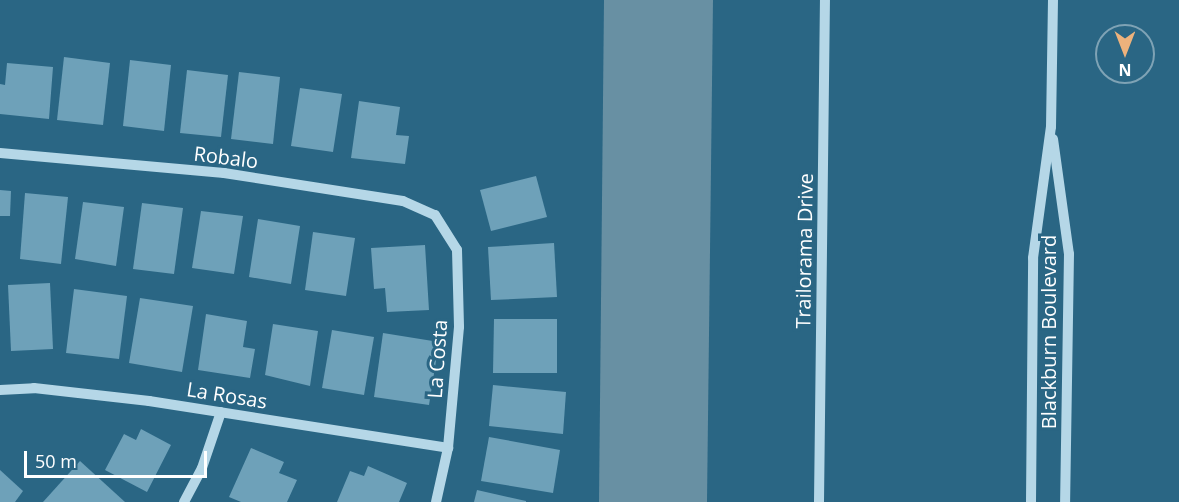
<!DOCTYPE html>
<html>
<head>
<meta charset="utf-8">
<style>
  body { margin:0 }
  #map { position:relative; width:1179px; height:502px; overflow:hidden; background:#2a6684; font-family:"Open Sans",sans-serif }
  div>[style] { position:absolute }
  .water>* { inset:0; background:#6890a3 }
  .building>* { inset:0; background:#6ea1b9 }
  .minor>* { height:10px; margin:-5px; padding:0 5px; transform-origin:5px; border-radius:5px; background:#b5d7e7 }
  span { translate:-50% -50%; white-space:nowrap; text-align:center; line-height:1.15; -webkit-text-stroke:6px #2a6684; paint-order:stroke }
  .street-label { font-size:20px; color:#fff }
  .north { position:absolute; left:1095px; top:24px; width:60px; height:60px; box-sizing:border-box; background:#2a6684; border:2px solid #7fa3b5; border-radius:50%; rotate:180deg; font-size:16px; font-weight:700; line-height:24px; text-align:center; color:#fff }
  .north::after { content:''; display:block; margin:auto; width:21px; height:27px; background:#edb27c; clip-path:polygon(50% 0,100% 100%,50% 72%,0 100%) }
  .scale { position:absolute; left:24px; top:451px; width:183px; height:27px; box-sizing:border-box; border:3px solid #fff; border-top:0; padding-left:8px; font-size:18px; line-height:21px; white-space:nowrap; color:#fff; -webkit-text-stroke:4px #2a6684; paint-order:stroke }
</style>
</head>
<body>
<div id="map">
  <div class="water">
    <i style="clip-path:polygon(604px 0,713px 0,707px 502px,599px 502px)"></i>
  </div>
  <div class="building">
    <i style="clip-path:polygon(64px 57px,110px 63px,103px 125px,57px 120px)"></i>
    <i style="clip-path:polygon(130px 60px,171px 65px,164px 131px,123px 126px)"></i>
    <i style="clip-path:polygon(7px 63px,53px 67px,49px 119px,0 114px,0 84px,5px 85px)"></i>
    <i style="clip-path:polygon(187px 70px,228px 75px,221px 137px,180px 133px)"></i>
    <i style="clip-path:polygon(239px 72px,280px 77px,273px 144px,231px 139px)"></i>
    <i style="clip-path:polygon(300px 88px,342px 94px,333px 152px,291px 146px)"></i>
    <i style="clip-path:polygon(359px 101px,400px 107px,396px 135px,409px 136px,405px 164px,351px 158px)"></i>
    <i style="clip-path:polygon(536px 176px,547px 217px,491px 231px,480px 190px)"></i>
    <i style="clip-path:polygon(0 190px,11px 191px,10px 216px,0 216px)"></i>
    <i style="clip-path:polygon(25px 193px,68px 197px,61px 264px,20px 259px)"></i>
    <i style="clip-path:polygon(83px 202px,124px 207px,116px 266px,75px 259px)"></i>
    <i style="clip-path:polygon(142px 203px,183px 208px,174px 274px,133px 269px)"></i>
    <i style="clip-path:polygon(201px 211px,243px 216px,234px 274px,192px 268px)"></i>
    <i style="clip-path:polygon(258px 219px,300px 226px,291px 284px,249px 277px)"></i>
    <i style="clip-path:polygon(313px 232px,355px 238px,346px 296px,305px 290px)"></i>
    <i style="clip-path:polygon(554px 243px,557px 297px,491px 300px,488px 247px)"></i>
    <i style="clip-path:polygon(425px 245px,429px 310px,387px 312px,385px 288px,374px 289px,371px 248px)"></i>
    <i style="clip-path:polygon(50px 283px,53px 349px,11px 351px,8px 285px)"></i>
    <i style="clip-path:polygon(74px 289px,127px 296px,119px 359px,66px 353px)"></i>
    <i style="clip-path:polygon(140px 298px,193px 306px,182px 372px,129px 363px)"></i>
    <i style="clip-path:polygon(206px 314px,247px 321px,243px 347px,255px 349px,250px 378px,198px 370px)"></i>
    <i style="clip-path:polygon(494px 319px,557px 319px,557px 373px,493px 373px)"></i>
    <i style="clip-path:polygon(273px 324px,318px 331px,310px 386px,265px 375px)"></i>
    <i style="clip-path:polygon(332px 330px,374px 337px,364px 395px,322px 388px)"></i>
    <i style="clip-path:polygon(383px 333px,439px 342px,429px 405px,374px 397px)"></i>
    <i style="clip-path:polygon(493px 385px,566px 392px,563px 434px,489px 426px)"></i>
    <i style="clip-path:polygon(141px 429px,171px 445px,147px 492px,105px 470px,124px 434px,136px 440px)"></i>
    <i style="clip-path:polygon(489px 437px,560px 450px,553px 493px,481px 481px)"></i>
    <i style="clip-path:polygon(251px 448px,284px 462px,279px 473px,297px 480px,287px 502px,241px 502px,229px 497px)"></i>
    <i style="clip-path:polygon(80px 461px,125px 502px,43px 502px)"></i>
    <i style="clip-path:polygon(368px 466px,407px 483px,399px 502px,337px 502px,350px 471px,364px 476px)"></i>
    <i style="clip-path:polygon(0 470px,23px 491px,15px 502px,0 502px)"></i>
    <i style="clip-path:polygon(477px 490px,526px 501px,526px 502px,474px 502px)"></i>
  </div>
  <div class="minor">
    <i style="left:1053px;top:139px;width:116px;rotate:82.1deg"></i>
    <i style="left:1069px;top:254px;width:248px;rotate:90.9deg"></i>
    <i style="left:0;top:153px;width:225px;rotate:5.1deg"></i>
    <i style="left:224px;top:173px;width:181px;rotate:8.9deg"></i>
    <i style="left:403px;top:201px;width:35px;rotate:24deg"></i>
    <i style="left:435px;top:215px;width:41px;rotate:57.8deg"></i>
    <i style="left:457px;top:250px;width:77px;rotate:88.5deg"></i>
    <i style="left:459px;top:327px;width:121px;rotate:95.2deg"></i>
    <i style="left:448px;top:448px;width:55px;rotate:102.5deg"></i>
    <i style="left:0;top:390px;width:34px;rotate:-3deg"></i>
    <i style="left:34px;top:388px;width:116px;rotate:6.4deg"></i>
    <i style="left:149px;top:401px;width:303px;rotate:8.9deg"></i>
    <i style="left:184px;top:502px;width:38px;rotate:-62deg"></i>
    <i style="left:202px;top:468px;width:59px;rotate:-71.3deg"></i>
    <i style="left:819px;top:502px;width:502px;rotate:-89.32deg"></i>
    <i style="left:1031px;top:502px;width:244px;rotate:-89.5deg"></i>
    <i style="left:1033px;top:258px;width:132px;rotate:-82.2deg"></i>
    <i style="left:1051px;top:127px;width:127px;rotate:-89.1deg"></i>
  </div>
  <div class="street-label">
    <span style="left:226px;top:157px;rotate:7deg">Robalo</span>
    <span style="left:804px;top:251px;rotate:-89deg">Trailorama Drive</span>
    <span style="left:1048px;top:332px;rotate:-90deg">Blackburn Boulevard</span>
    <span style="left:437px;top:359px;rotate:-86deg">La Costa</span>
    <span style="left:227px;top:395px;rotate:9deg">La Rosas</span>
  </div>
  <div class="north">N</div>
  <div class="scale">50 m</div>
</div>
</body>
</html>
